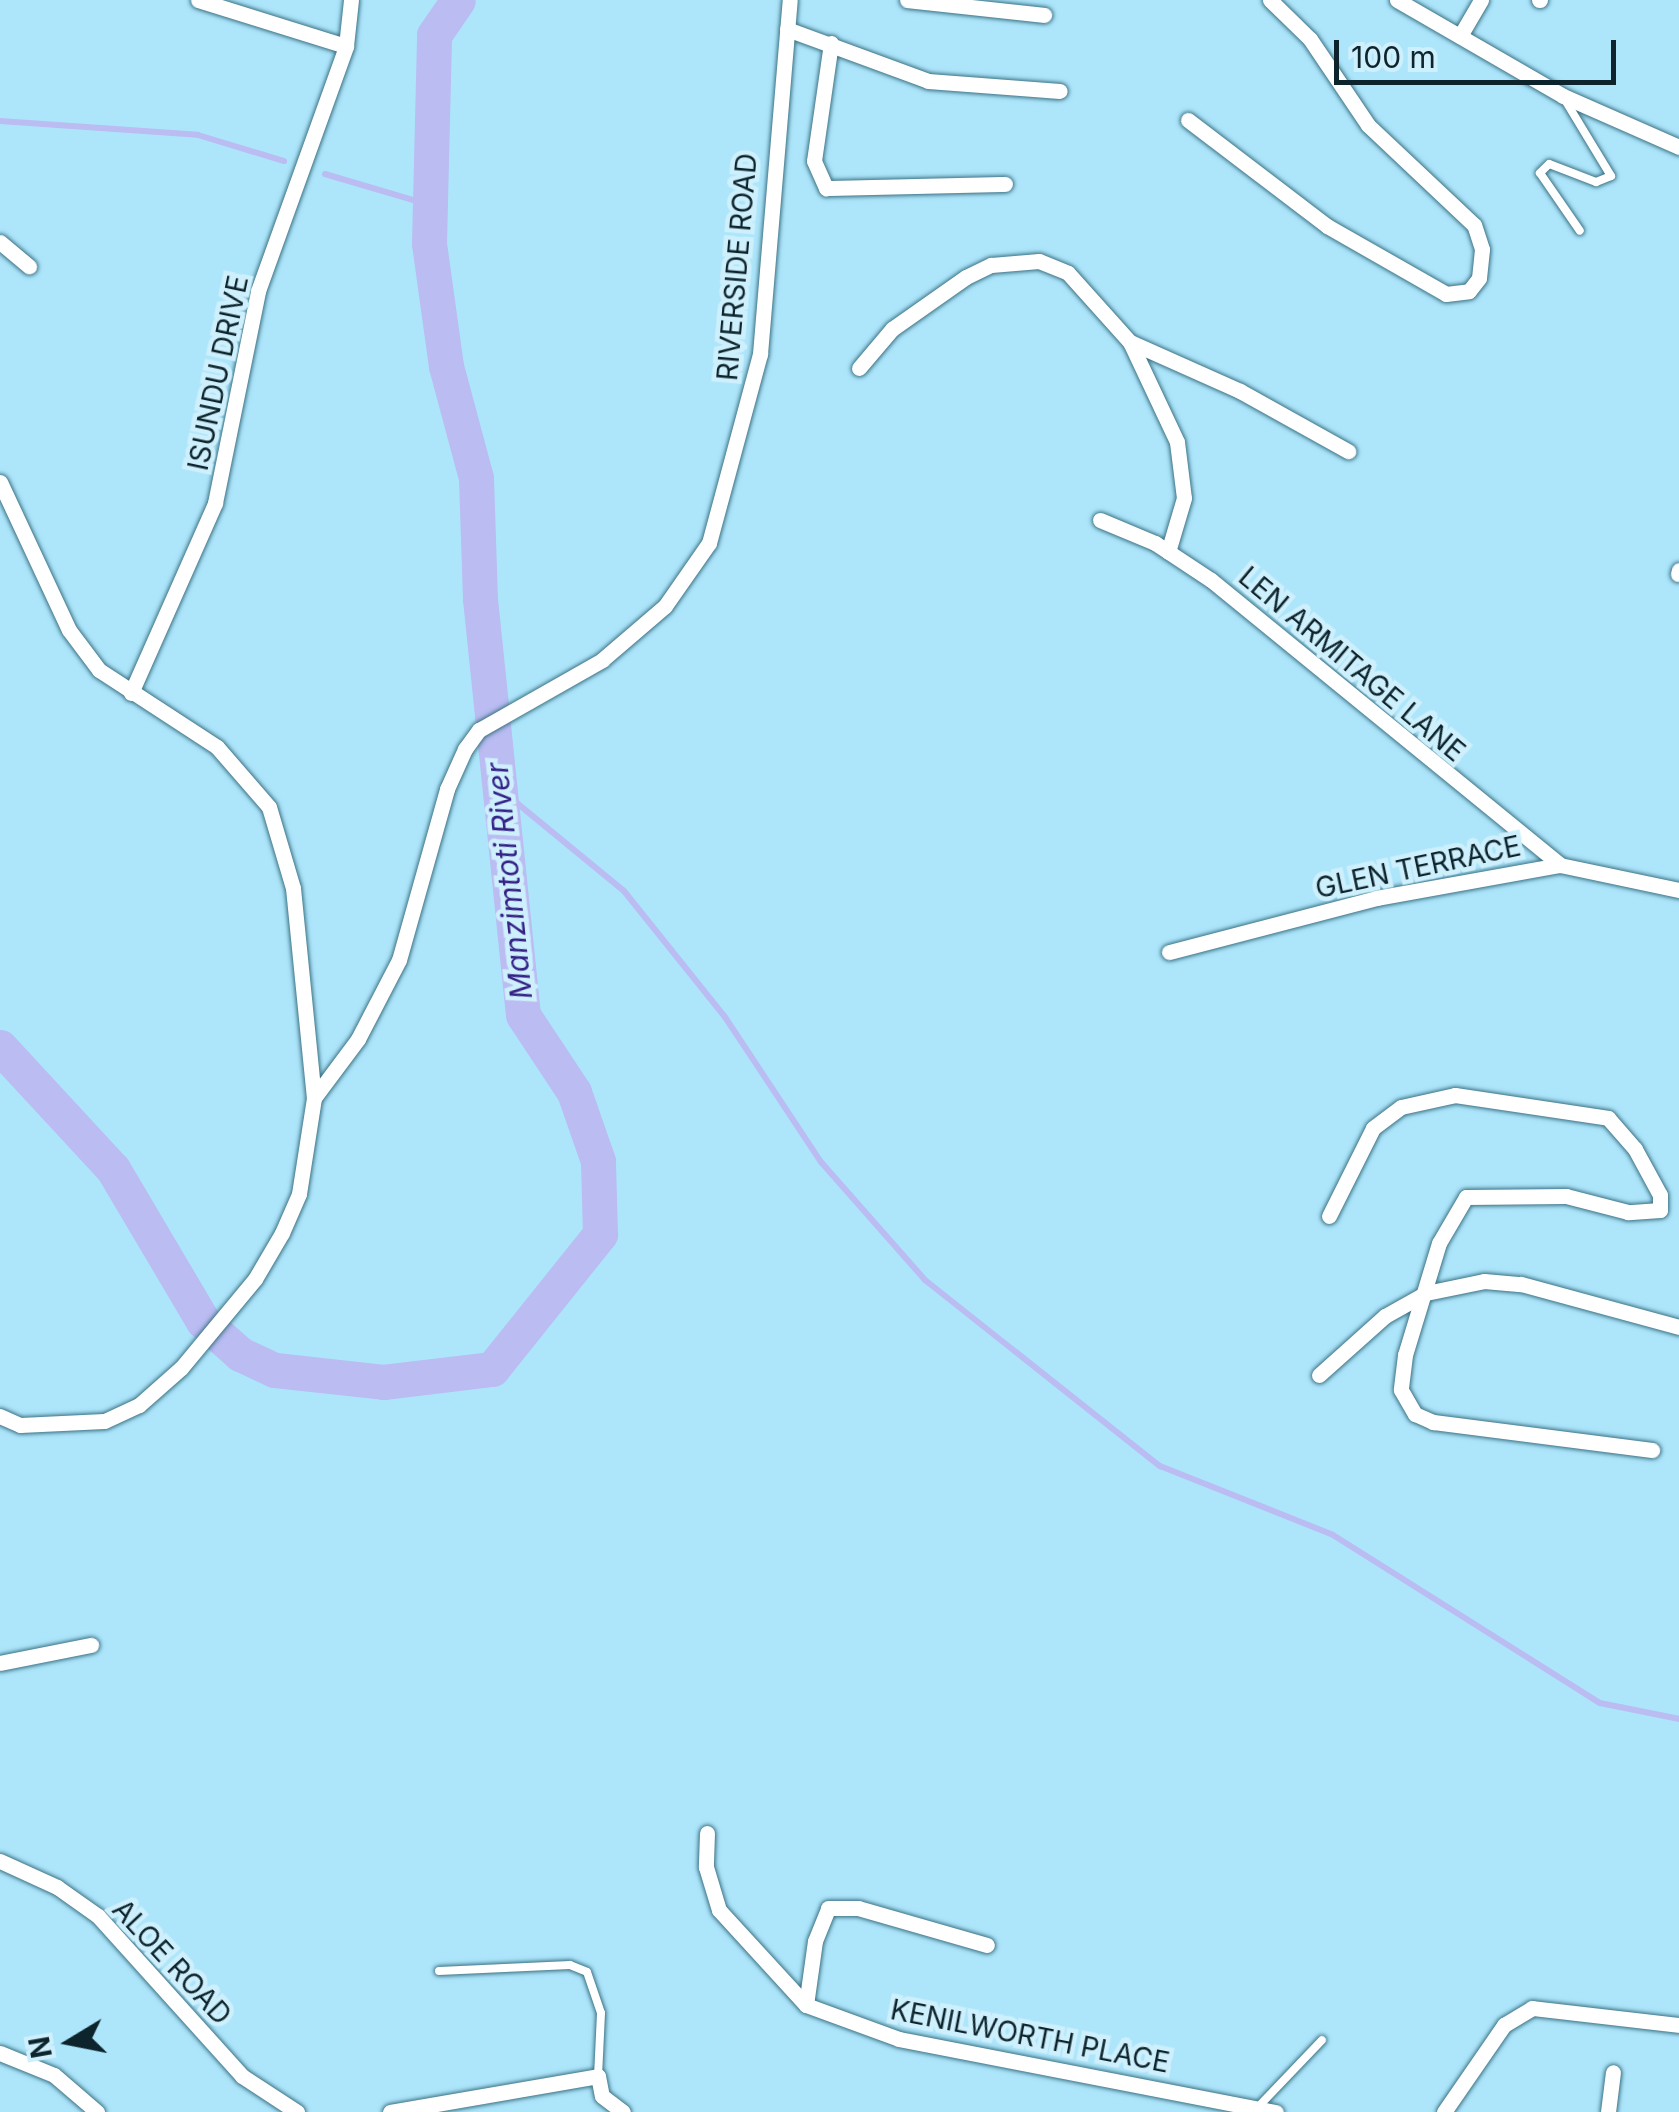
<!DOCTYPE html>
<html>
<head>
<meta charset="utf-8">
<style>
  body { margin:0 }
  #map { position:relative; width:1679px; height:2112px; overflow:hidden; background:#ade6fb; font-family:Inter,sans-serif }
  div>[style] { position:absolute }
  .stream>* { height:6px; margin:-3px; padding:0 3px; transform-origin:3px; border-radius:3px; background:#babcf2 }
  .river>* { height:35px; margin:-17.5px; padding:0 17.5px; transform-origin:17.5px; border-radius:17.5px; background:#babcf2 }
  .roads { filter:drop-shadow(0 0 2px #3c7285) drop-shadow(0 0 2px #3c7285) }
  .lane>* { height:8px; margin:-4px; padding:0 4px; transform-origin:4px; border-radius:4px; background:#fff }
  .street>* { height:15px; margin:-7.5px; padding:0 7.5px; transform-origin:7.5px; border-radius:7.5px; background:#fff }
  span { translate:-50% -50%; white-space:nowrap; text-align:center; line-height:1.15; -webkit-text-stroke:9px #ceeffc; paint-order:stroke }
  .street-label { font-size:28px; color:#0d242c }
  .water-label { font-size:30px; color:#352287; font-style:italic }
  .north { position:absolute; left:20px; top:1992px; width:100px; height:100px; -webkit-text-stroke:8px #ceeffc; paint-order:stroke; rotate:260deg; font-size:28px; font-weight:700; line-height:40px; text-align:center; color:#0d242c }
  .north::after { content:''; display:block; margin:auto; width:35px; height:45px; background:#0d242c; clip-path:polygon(50% 0,100% 100%,50% 72%,0 100%) }
  .scale { position:absolute; left:1334px; top:40px; width:282px; height:45px; box-sizing:border-box; border:5px solid #0d242c; border-top:0; padding-left:12px; font-size:30px; line-height:35px; white-space:nowrap; color:#0d242c; -webkit-text-stroke:8px #ceeffc; paint-order:stroke }
</style>
</head>
<body>
<div id="map">
  <div class="stream">
    <i style="left:0;top:121px;width:198px;rotate:4deg"></i>
    <i style="left:198px;top:135px;width:90px;rotate:16.8deg"></i>
    <i style="left:325px;top:174px;width:109px;rotate:16.4deg"></i>
    <i style="left:501px;top:790px;width:159px;rotate:39.4deg"></i>
    <i style="left:624px;top:891px;width:161px;rotate:51.3deg"></i>
    <i style="left:725px;top:1017px;width:174px;rotate:56.5deg"></i>
    <i style="left:821px;top:1162px;width:157px;rotate:48.6deg"></i>
    <i style="left:925px;top:1280px;width:300px;rotate:38.4deg"></i>
    <i style="left:1160px;top:1466px;width:186px;rotate:21.7deg"></i>
    <i style="left:1333px;top:1535px;width:315px;rotate:32.2deg"></i>
    <i style="left:1600px;top:1703px;width:81px;rotate:11.4deg"></i>
  </div>
  <div class="river">
    <i style="left:0;top:1047px;width:166px;rotate:47.2deg"></i>
    <i style="left:113px;top:1169px;width:177px;rotate:59.4deg"></i>
    <i style="left:203px;top:1321px;width:50px;rotate:41.7deg"></i>
    <i style="left:240px;top:1354px;width:38px;rotate:25deg"></i>
    <i style="left:275px;top:1370px;width:109px;rotate:6.3deg"></i>
    <i style="left:383px;top:1382px;width:110px;rotate:-6.8deg"></i>
    <i style="left:492px;top:1369px;width:173px;rotate:-51.3deg"></i>
    <i style="left:600px;top:1234px;width:73px;rotate:-91.6deg"></i>
    <i style="left:598px;top:1161px;width:73px;rotate:-109.2deg"></i>
    <i style="left:574px;top:1092px;width:92px;rotate:-123.5deg"></i>
    <i style="left:523px;top:1015px;width:418px;rotate:-95.9deg"></i>
    <i style="left:480px;top:599px;width:121px;rotate:-91.9deg"></i>
    <i style="left:476px;top:478px;width:116px;rotate:-105deg"></i>
    <i style="left:446px;top:366px;width:124px;rotate:-97.9deg"></i>
    <i style="left:429px;top:243px;width:208px;rotate:-88.6deg"></i>
    <i style="left:434px;top:35px;width:42px;rotate:-55.6deg"></i>
  </div>
  <div class="roads">
    <div class="lane">
      <i style="left:1565px;top:100px;width:89px;rotate:58.8deg"></i>
      <i style="left:1611px;top:176px;width:16px;rotate:158deg"></i>
      <i style="left:1596px;top:182px;width:50px;rotate:-159deg"></i>
      <i style="left:1549px;top:164px;width:13px;rotate:135deg"></i>
      <i style="left:1540px;top:173px;width:70px;rotate:55.4deg"></i>
      <i style="left:439px;top:1971px;width:131px;rotate:-2.6deg"></i>
      <i style="left:570px;top:1965px;width:18px;rotate:22deg"></i>
      <i style="left:587px;top:1972px;width:43px;rotate:71.1deg"></i>
      <i style="left:601px;top:2013px;width:63px;rotate:92.7deg"></i>
      <i style="left:1257px;top:2108px;width:94px;rotate:-46.3deg"></i>
    </div>
    <div class="street">
      <i style="left:198px;top:0;width:155px;rotate:17.3deg"></i>
      <i style="left:907px;top:0;width:138px;rotate:6.2deg"></i>
      <i style="left:1397px;top:0;width:192px;rotate:30deg"></i>
      <i style="left:1563px;top:96px;width:127px;rotate:23.7deg"></i>
      <i style="left:1539px;top:0;width:1px"></i>
      <i style="left:787px;top:29px;width:150px;rotate:20.2deg"></i>
      <i style="left:928px;top:81px;width:132px;rotate:4.3deg"></i>
      <i style="left:1460px;top:36px;width:42px;rotate:-59.7deg"></i>
      <i style="left:831px;top:43px;width:119px;rotate:98.2deg"></i>
      <i style="left:814px;top:161px;width:30px;rotate:66deg"></i>
      <i style="left:826px;top:188px;width:179px;rotate:-1.3deg"></i>
      <i style="left:1188px;top:120px;width:175px;rotate:37.3deg"></i>
      <i style="left:1327px;top:226px;width:137px;rotate:29.7deg"></i>
      <i style="left:1446px;top:294px;width:23px;rotate:-7deg"></i>
      <i style="left:1469px;top:291px;width:16px;rotate:-52deg"></i>
      <i style="left:1479px;top:278px;width:29px;rotate:-84deg"></i>
      <i style="left:1482px;top:249px;width:25px;rotate:-108deg"></i>
      <i style="left:1474px;top:225px;width:146px;rotate:-136.7deg"></i>
      <i style="left:1368px;top:125px;width:104px;rotate:-124deg"></i>
      <i style="left:1310px;top:39px;width:56px;rotate:-135.7deg"></i>
      <i style="left:0;top:242px;width:38px;rotate:40deg"></i>
      <i style="left:1130px;top:342px;width:120px;rotate:24deg"></i>
      <i style="left:1240px;top:391px;width:124px;rotate:29.1deg"></i>
      <i style="left:859px;top:368px;width:51px;rotate:-49.8deg"></i>
      <i style="left:892px;top:329px;width:90px;rotate:-35.1deg"></i>
      <i style="left:966px;top:277px;width:28px;rotate:-26deg"></i>
      <i style="left:991px;top:265px;width:48px;rotate:-4.8deg"></i>
      <i style="left:1039px;top:261px;width:31px;rotate:22deg"></i>
      <i style="left:1068px;top:273px;width:93px;rotate:48.1deg"></i>
      <i style="left:1130px;top:342px;width:110px;rotate:64.8deg"></i>
      <i style="left:1177px;top:442px;width:56px;rotate:82.9deg"></i>
      <i style="left:1184px;top:498px;width:56px;rotate:106.5deg"></i>
      <i style="left:0;top:482px;width:163px;rotate:65deg"></i>
      <i style="left:69px;top:630px;width:50px;rotate:53.1deg"></i>
      <i style="left:99px;top:670px;width:141px;rotate:33.1deg"></i>
      <i style="left:217px;top:747px;width:79px;rotate:49.1deg"></i>
      <i style="left:269px;top:807px;width:84px;rotate:73.5deg"></i>
      <i style="left:293px;top:888px;width:211px;rotate:84.3deg"></i>
      <i style="left:314px;top:1098px;width:97px;rotate:98.9deg"></i>
      <i style="left:299px;top:1194px;width:43px;rotate:113.6deg"></i>
      <i style="left:282px;top:1233px;width:53px;rotate:120.4deg"></i>
      <i style="left:255px;top:1279px;width:116px;rotate:129.7deg"></i>
      <i style="left:181px;top:1368px;width:56px;rotate:138.6deg"></i>
      <i style="left:139px;top:1405px;width:38px;rotate:155deg"></i>
      <i style="left:104px;top:1421px;width:84px;rotate:177.3deg"></i>
      <i style="left:20px;top:1425px;width:22px;rotate:-156deg"></i>
      <i style="left:1100px;top:520px;width:60px;rotate:22.7deg"></i>
      <i style="left:1155px;top:543px;width:67px;rotate:33.5deg"></i>
      <i style="left:1211px;top:580px;width:451px;rotate:39.2deg"></i>
      <i style="left:1678px;top:574px;width:4px;rotate:-76deg"></i>
      <i style="left:131px;top:693px;width:208px;rotate:-66.1deg"></i>
      <i style="left:215px;top:503px;width:216px;rotate:-78.5deg"></i>
      <i style="left:258px;top:291px;width:260px;rotate:-70.2deg"></i>
      <i style="left:346px;top:46px;width:46px;rotate:-83.8deg"></i>
      <i style="left:1169px;top:952px;width:214px;rotate:-14.6deg"></i>
      <i style="left:1376px;top:898px;width:187px;rotate:-10.2deg"></i>
      <i style="left:1560px;top:865px;width:122px;rotate:11.9deg"></i>
      <i style="left:314px;top:1098px;width:74px;rotate:-53.3deg"></i>
      <i style="left:358px;top:1039px;width:89px;rotate:-62.6deg"></i>
      <i style="left:399px;top:960px;width:178px;rotate:-74.3deg"></i>
      <i style="left:447px;top:789px;width:44px;rotate:-65.8deg"></i>
      <i style="left:465px;top:749px;width:24px;rotate:-54deg"></i>
      <i style="left:479px;top:730px;width:142px;rotate:-29.6deg"></i>
      <i style="left:602px;top:660px;width:83px;rotate:-40.6deg"></i>
      <i style="left:665px;top:606px;width:77px;rotate:-55.1deg"></i>
      <i style="left:709px;top:543px;width:196px;rotate:-74.9deg"></i>
      <i style="left:760px;top:354px;width:355px;rotate:-85.2deg"></i>
      <i style="left:1329px;top:1216px;width:98px;rotate:-63.4deg"></i>
      <i style="left:1373px;top:1128px;width:35px;rotate:-37deg"></i>
      <i style="left:1401px;top:1107px;width:55px;rotate:-12.5deg"></i>
      <i style="left:1455px;top:1095px;width:155px;rotate:8.5deg"></i>
      <i style="left:1608px;top:1118px;width:41px;rotate:48.9deg"></i>
      <i style="left:1635px;top:1149px;width:52px;rotate:61.5deg"></i>
      <i style="left:1660px;top:1195px;width:15px;rotate:90deg"></i>
      <i style="left:1660px;top:1210px;width:32px;rotate:176deg"></i>
      <i style="left:1628px;top:1212px;width:64px;rotate:-165.5deg"></i>
      <i style="left:1566px;top:1196px;width:100px;rotate:179.4deg"></i>
      <i style="left:1466px;top:1197px;width:53px;rotate:120.4deg"></i>
      <i style="left:1439px;top:1243px;width:117px;rotate:106.9deg"></i>
      <i style="left:1405px;top:1355px;width:35px;rotate:97deg"></i>
      <i style="left:1401px;top:1390px;width:28px;rotate:60deg"></i>
      <i style="left:1415px;top:1414px;width:20px;rotate:24deg"></i>
      <i style="left:1433px;top:1422px;width:221px;rotate:7.3deg"></i>
      <i style="left:1319px;top:1375px;width:89px;rotate:-41.8deg"></i>
      <i style="left:1385px;top:1316px;width:47px;rotate:-29.3deg"></i>
      <i style="left:1426px;top:1293px;width:59px;rotate:-11.7deg"></i>
      <i style="left:1484px;top:1281px;width:37px;rotate:5deg"></i>
      <i style="left:1521px;top:1284px;width:164px;rotate:15.2deg"></i>
      <i style="left:0;top:1663px;width:93px;rotate:-11.2deg"></i>
      <i style="left:707px;top:1833px;width:34px;rotate:92deg"></i>
      <i style="left:706px;top:1867px;width:45px;rotate:73.2deg"></i>
      <i style="left:719px;top:1910px;width:129px;rotate:47.5deg"></i>
      <i style="left:806px;top:2005px;width:99px;rotate:20.1deg"></i>
      <i style="left:899px;top:2039px;width:384px;rotate:11deg"></i>
      <i style="left:0;top:1861px;width:63px;rotate:24.5deg"></i>
      <i style="left:57px;top:1887px;width:50px;rotate:35.3deg"></i>
      <i style="left:98px;top:1916px;width:215px;rotate:48deg"></i>
      <i style="left:242px;top:2076px;width:66px;rotate:33.2deg"></i>
      <i style="left:806px;top:2005px;width:65px;rotate:-82deg"></i>
      <i style="left:815px;top:1941px;width:35px;rotate:-68deg"></i>
      <i style="left:828px;top:1908px;width:30px"></i>
      <i style="left:858px;top:1908px;width:134px;rotate:16deg"></i>
      <i style="left:0;top:2053px;width:58px;rotate:22.2deg"></i>
      <i style="left:54px;top:2075px;width:57px;rotate:40.7deg"></i>
      <i style="left:390px;top:2112px;width:211px;rotate:-9.8deg"></i>
      <i style="left:598px;top:2076px;width:20px;rotate:79deg"></i>
      <i style="left:602px;top:2096px;width:26px;rotate:37deg"></i>
      <i style="left:1444px;top:2112px;width:106px;rotate:-55.4deg"></i>
      <i style="left:1504px;top:2025px;width:33px;rotate:-31deg"></i>
      <i style="left:1532px;top:2008px;width:148px;rotate:6.6deg"></i>
      <i style="left:1608px;top:2112px;width:40px;rotate:-82.9deg"></i>
    </div>
  </div>
  <div class="street-label">
    <span style="left:737px;top:267px;rotate:-85deg">RIVERSIDE ROAD</span>
    <span style="left:218px;top:373px;rotate:-78deg">ISUNDU DRIVE</span>
    <span style="left:1352px;top:664px;rotate:40deg">LEN ARMITAGE LANE</span>
    <span style="left:1418px;top:867px;rotate:-12deg">GLEN TERRACE</span>
    <span style="left:172px;top:1962px;rotate:47deg">ALOE ROAD</span>
    <span style="left:1030px;top:2036px;rotate:11deg">KENILWORTH PLACE</span>
  </div>
  <div class="water-label">
    <span style="left:509px;top:881px;rotate:-96deg">Manzimtoti River</span>
  </div>
  <div class="north">N</div>
  <div class="scale">100 m</div>
</div>
</body>
</html>
